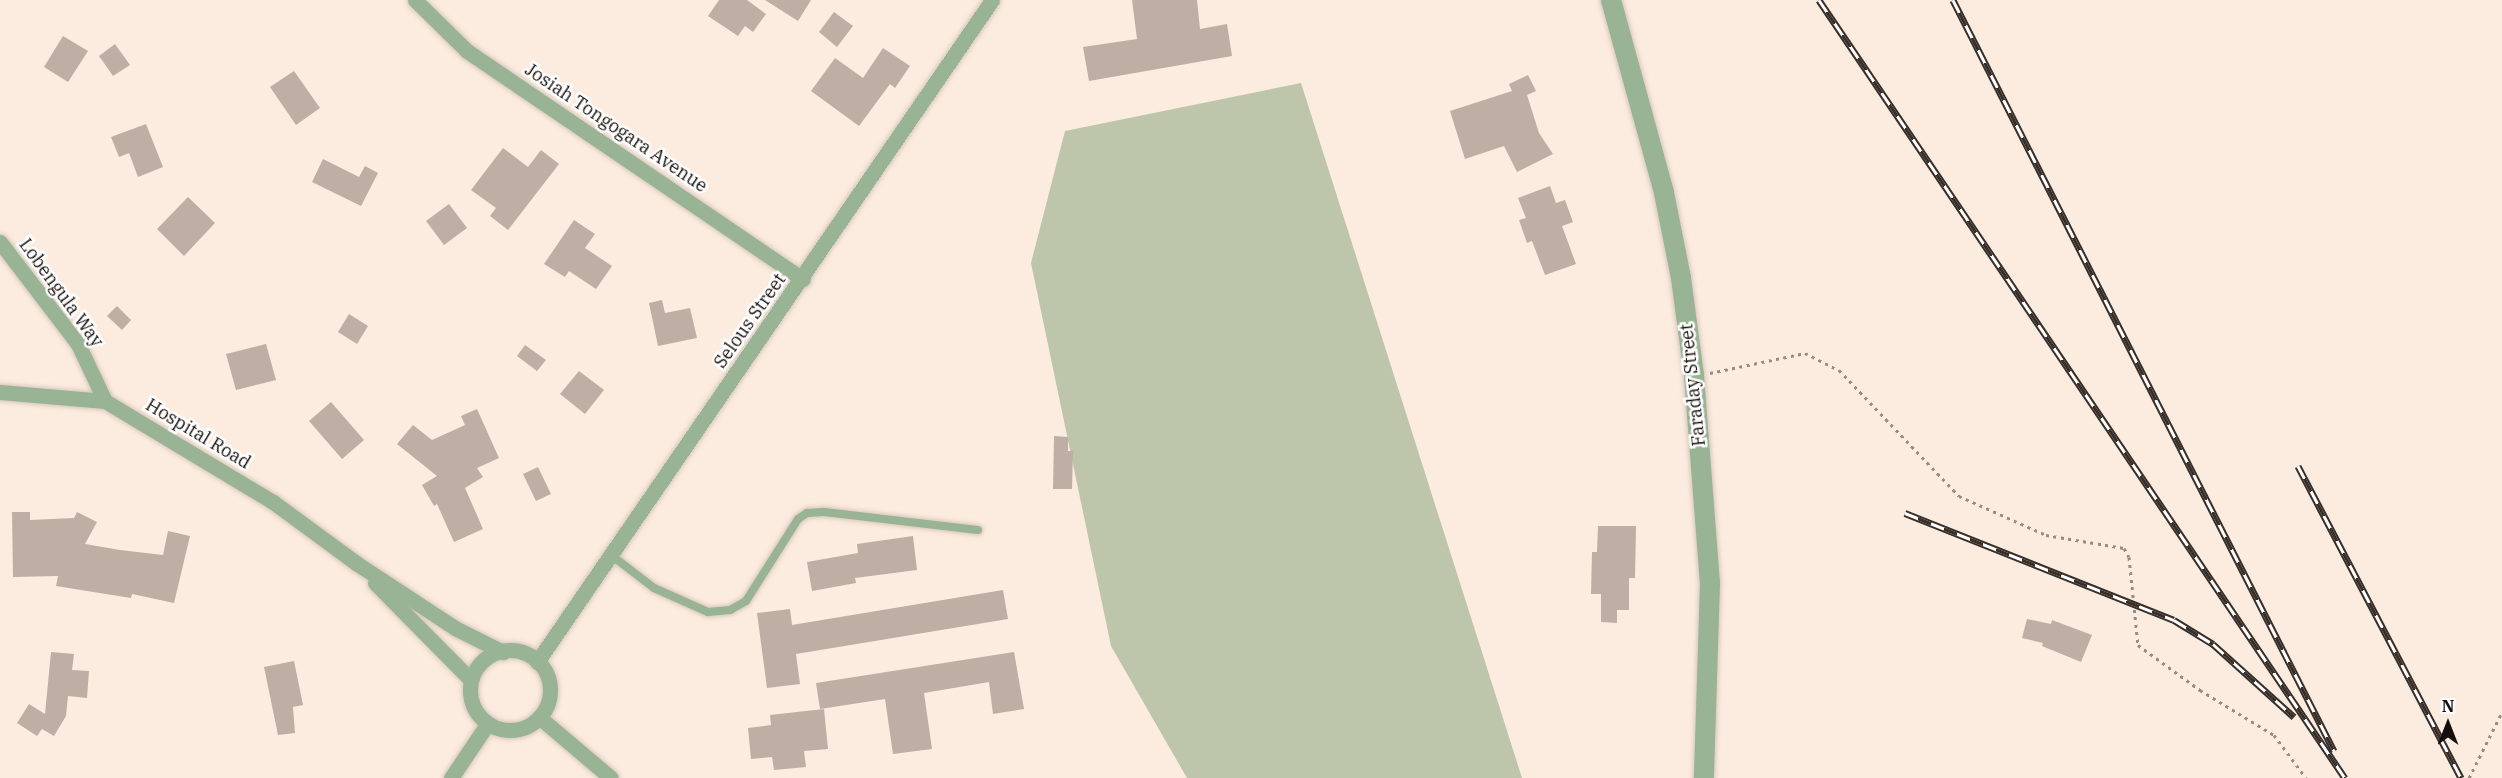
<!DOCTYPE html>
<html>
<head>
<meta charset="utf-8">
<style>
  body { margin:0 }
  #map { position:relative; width:2502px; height:778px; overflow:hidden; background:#fcebdf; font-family:"IBM Plex Serif",serif }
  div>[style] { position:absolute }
  .green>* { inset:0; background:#bdc5aa }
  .building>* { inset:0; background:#beaea3 }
  .path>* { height:3px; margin-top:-1.5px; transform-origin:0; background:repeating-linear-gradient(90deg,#978b82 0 3px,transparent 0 7.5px) }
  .roads { filter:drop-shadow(0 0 2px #d7c8bd) drop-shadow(0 0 2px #d7c8bd) }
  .service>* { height:8px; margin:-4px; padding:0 4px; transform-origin:4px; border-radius:4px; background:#99b395 }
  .minor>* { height:15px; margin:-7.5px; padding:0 7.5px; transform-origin:7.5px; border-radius:7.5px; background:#99b395 }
  .minor>.ring { margin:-7.5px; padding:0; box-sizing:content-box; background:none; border:15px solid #99b395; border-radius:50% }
  .tertiary>* { height:20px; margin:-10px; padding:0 10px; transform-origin:10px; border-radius:10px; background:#99b395 }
  .rail>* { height:7px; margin-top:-3.5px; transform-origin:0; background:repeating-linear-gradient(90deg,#fff 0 14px,#362e29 0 28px); box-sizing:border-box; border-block:2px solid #362e29 }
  span { translate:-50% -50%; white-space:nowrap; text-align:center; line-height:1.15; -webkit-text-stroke:5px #fff; paint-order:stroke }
  .street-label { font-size:18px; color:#150f0b }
  .north { position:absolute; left:2418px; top:694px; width:60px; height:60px; -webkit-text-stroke:4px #fff; paint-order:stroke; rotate:0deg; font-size:16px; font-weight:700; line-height:24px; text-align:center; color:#150f0b }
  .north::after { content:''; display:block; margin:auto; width:21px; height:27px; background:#150f0b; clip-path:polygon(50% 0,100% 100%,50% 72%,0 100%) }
</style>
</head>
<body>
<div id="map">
  <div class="green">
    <i style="clip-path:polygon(1301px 83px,1522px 778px,1187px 778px,1111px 646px,1031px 263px,1065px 131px)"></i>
  </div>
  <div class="building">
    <i style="clip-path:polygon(719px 0,747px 0,766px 14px,753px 32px,745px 26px,738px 36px,708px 16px)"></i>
    <i style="clip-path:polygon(765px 0,811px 0,798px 21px)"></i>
    <i style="clip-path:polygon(1132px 0,1197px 0,1200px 29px,1227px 24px,1232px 56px,1089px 81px,1083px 47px,1137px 39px)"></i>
    <i style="clip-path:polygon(834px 12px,853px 26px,837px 47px,819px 32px)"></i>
    <i style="clip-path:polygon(63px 36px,88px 51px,68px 82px,44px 67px)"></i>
    <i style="clip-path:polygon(115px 44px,130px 65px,113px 76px,99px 56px)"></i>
    <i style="clip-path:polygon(883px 48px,910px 66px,895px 88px,890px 84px,859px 126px,811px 91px,835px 58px,863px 78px)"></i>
    <i style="clip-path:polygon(294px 71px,320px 108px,296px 125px,270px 87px)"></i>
    <i style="clip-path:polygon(1528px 75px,1536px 91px,1527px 95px,1539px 133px,1553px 154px,1517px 172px,1504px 146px,1465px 159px,1450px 111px,1512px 91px,1509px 84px)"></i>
    <i style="clip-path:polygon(146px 124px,163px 167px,138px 177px,129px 153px,119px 157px,111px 137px)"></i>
    <i style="clip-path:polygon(503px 148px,528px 167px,541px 150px,559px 164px,508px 230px,490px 216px,496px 208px,471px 190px)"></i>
    <i style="clip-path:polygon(323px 159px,359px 177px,365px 166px,378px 173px,361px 206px,312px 182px)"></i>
    <i style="clip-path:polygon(1550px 186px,1556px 203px,1565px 200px,1573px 222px,1562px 226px,1576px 264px,1545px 275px,1532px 241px,1527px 243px,1519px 220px,1526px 218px,1518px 198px)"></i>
    <i style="clip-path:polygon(188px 197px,215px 223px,184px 256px,157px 229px)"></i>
    <i style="clip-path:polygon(449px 204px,467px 228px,444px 245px,426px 221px)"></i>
    <i style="clip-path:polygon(574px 220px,595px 234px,585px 248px,612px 266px,596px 289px,569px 271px,565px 277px,544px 264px)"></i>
    <i style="clip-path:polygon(662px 300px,665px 313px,690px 308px,697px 338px,658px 346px,649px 303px)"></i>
    <i style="clip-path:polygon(117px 306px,131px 320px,122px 330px,107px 316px)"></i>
    <i style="clip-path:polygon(349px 314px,368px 326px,357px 344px,338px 332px)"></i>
    <i style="clip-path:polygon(266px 344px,276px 380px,236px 390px,226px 354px)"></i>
    <i style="clip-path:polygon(525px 345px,546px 360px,537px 371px,517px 356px)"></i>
    <i style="clip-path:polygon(579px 371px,604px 390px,585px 414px,560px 394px)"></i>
    <i style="clip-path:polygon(331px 402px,364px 440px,342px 459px,309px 421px)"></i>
    <i style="clip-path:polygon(477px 409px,499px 458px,477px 468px,483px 477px,465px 488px,483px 529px,454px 542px,437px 504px,434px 506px,422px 485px,437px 476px,397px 444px,413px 425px,432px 440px,465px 425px,461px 416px)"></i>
    <i style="clip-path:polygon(1054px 436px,1068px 437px,1068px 451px,1073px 451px,1072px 489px,1053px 489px)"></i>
    <i style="clip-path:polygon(538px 467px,551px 494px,536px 501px,523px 474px)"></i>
    <i style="clip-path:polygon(12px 512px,30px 512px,30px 520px,74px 518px,77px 512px,97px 522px,85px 544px,120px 550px,163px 555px,168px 531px,190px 536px,174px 603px,132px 594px,131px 598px,56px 586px,58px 576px,13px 577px)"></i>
    <i style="clip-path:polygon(1598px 526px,1636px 526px,1635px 578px,1629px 578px,1629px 610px,1617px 610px,1617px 623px,1601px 622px,1601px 594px,1591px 594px,1592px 552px,1597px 552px)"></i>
    <i style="clip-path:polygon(913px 536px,917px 570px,855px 578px,856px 583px,812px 591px,807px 562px,858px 553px,857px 544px)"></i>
    <i style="clip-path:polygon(1003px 590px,1008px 619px,796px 654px,800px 684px,767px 688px,757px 613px,790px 609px,792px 625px)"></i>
    <i style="clip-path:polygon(2027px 619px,2051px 624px,2052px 620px,2092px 635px,2081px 662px,2042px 646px,2043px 643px,2022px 638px)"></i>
    <i style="clip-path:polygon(51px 652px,74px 654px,72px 670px,89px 671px,87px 698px,68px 696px,66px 716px,54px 736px,42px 729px,37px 736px,17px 723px,29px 704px,45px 714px)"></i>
    <i style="clip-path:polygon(1014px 652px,1024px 709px,993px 714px,989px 682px,924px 693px,932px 749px,893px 754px,885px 699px,820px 709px,816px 683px)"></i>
    <i style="clip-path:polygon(294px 661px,303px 705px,293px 707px,295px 733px,278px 735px,264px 667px)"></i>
    <i style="clip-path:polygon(824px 709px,828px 749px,804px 751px,806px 767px,774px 770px,772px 757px,751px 759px,748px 728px,771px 725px,770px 715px)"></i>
  </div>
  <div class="path">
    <i style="left:1710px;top:373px;width:97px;rotate:-11.9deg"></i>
    <i style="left:1805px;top:353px;width:38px;rotate:27deg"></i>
    <i style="left:1839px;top:370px;width:174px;rotate:46.4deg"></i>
    <i style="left:1959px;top:496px;width:95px;rotate:24.1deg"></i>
    <i style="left:2046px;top:535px;width:79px;rotate:9.5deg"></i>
    <i style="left:2124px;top:548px;width:10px;rotate:61deg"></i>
    <i style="left:2129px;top:557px;width:88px;rotate:84.2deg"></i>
    <i style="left:2138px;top:645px;width:77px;rotate:36deg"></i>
    <i style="left:2200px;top:690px;width:87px;rotate:31.3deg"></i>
    <i style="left:2274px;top:735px;width:54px;rotate:53.3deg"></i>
    <i style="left:2469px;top:778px;width:74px;rotate:-63.4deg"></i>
  </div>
  <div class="roads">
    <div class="service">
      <i style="left:611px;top:555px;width:54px;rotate:37.5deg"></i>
      <i style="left:654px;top:588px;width:59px;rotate:24deg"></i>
      <i style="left:708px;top:612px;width:22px;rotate:-5deg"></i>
      <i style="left:730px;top:610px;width:18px;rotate:-29deg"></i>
      <i style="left:746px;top:601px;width:97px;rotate:-57.6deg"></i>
      <i style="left:798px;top:519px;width:11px;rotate:-34deg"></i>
      <i style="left:807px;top:513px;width:17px;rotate:-3deg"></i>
      <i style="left:824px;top:512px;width:155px;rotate:6.7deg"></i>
    </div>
    <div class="minor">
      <i style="left:415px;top:0;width:73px;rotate:44.4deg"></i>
      <i style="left:467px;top:51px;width:406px;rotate:34.2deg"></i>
      <i style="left:0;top:242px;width:128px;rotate:52.6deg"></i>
      <i style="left:78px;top:344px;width:63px;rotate:64.7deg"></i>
      <i style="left:0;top:392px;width:105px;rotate:4.9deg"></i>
      <i style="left:105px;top:401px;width:196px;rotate:31deg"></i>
      <i style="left:273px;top:502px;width:103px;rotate:36.3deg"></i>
      <i style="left:356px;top:563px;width:118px;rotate:33.3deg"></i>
      <i style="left:455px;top:628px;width:54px;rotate:26.6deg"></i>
      <i style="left:375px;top:583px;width:136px;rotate:45.3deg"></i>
      <i class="ring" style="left:470px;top:650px;width:65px;height:65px"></i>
      <i style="left:537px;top:662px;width:803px;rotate:-55.5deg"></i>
      <i style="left:539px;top:717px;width:94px;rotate:40.3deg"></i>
      <i style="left:451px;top:778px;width:66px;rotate:-56.1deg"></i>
    </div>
    <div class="tertiary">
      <i style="left:1611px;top:0;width:200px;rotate:74.6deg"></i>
      <i style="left:1664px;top:193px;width:87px;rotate:78.7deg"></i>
      <i style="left:1681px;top:278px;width:99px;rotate:82.4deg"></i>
      <i style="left:1694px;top:376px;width:208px;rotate:85.6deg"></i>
      <i style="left:1710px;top:583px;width:195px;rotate:91.8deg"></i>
    </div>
  </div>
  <div class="rail">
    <i style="left:1819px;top:0;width:939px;rotate:55.94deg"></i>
    <i style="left:1953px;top:0;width:842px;rotate:63.1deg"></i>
    <i style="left:2298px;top:466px;width:352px;rotate:62.4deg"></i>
    <i style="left:1905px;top:513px;width:289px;rotate:21.7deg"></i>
    <i style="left:2174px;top:620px;width:46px;rotate:31.6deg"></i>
    <i style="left:2213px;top:644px;width:109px;rotate:42deg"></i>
  </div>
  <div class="street-label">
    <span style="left:616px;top:128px;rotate:34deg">Josiah Tongogara Avenue</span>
    <span style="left:61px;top:293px;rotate:54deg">Lobengula Way</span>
    <span style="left:750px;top:321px;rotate:-55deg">Selous Street</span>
    <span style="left:1693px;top:385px;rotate:-96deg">Faraday Street</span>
    <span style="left:198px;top:434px;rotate:31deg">Hospital Road</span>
  </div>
  <div class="north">N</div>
</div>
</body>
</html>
